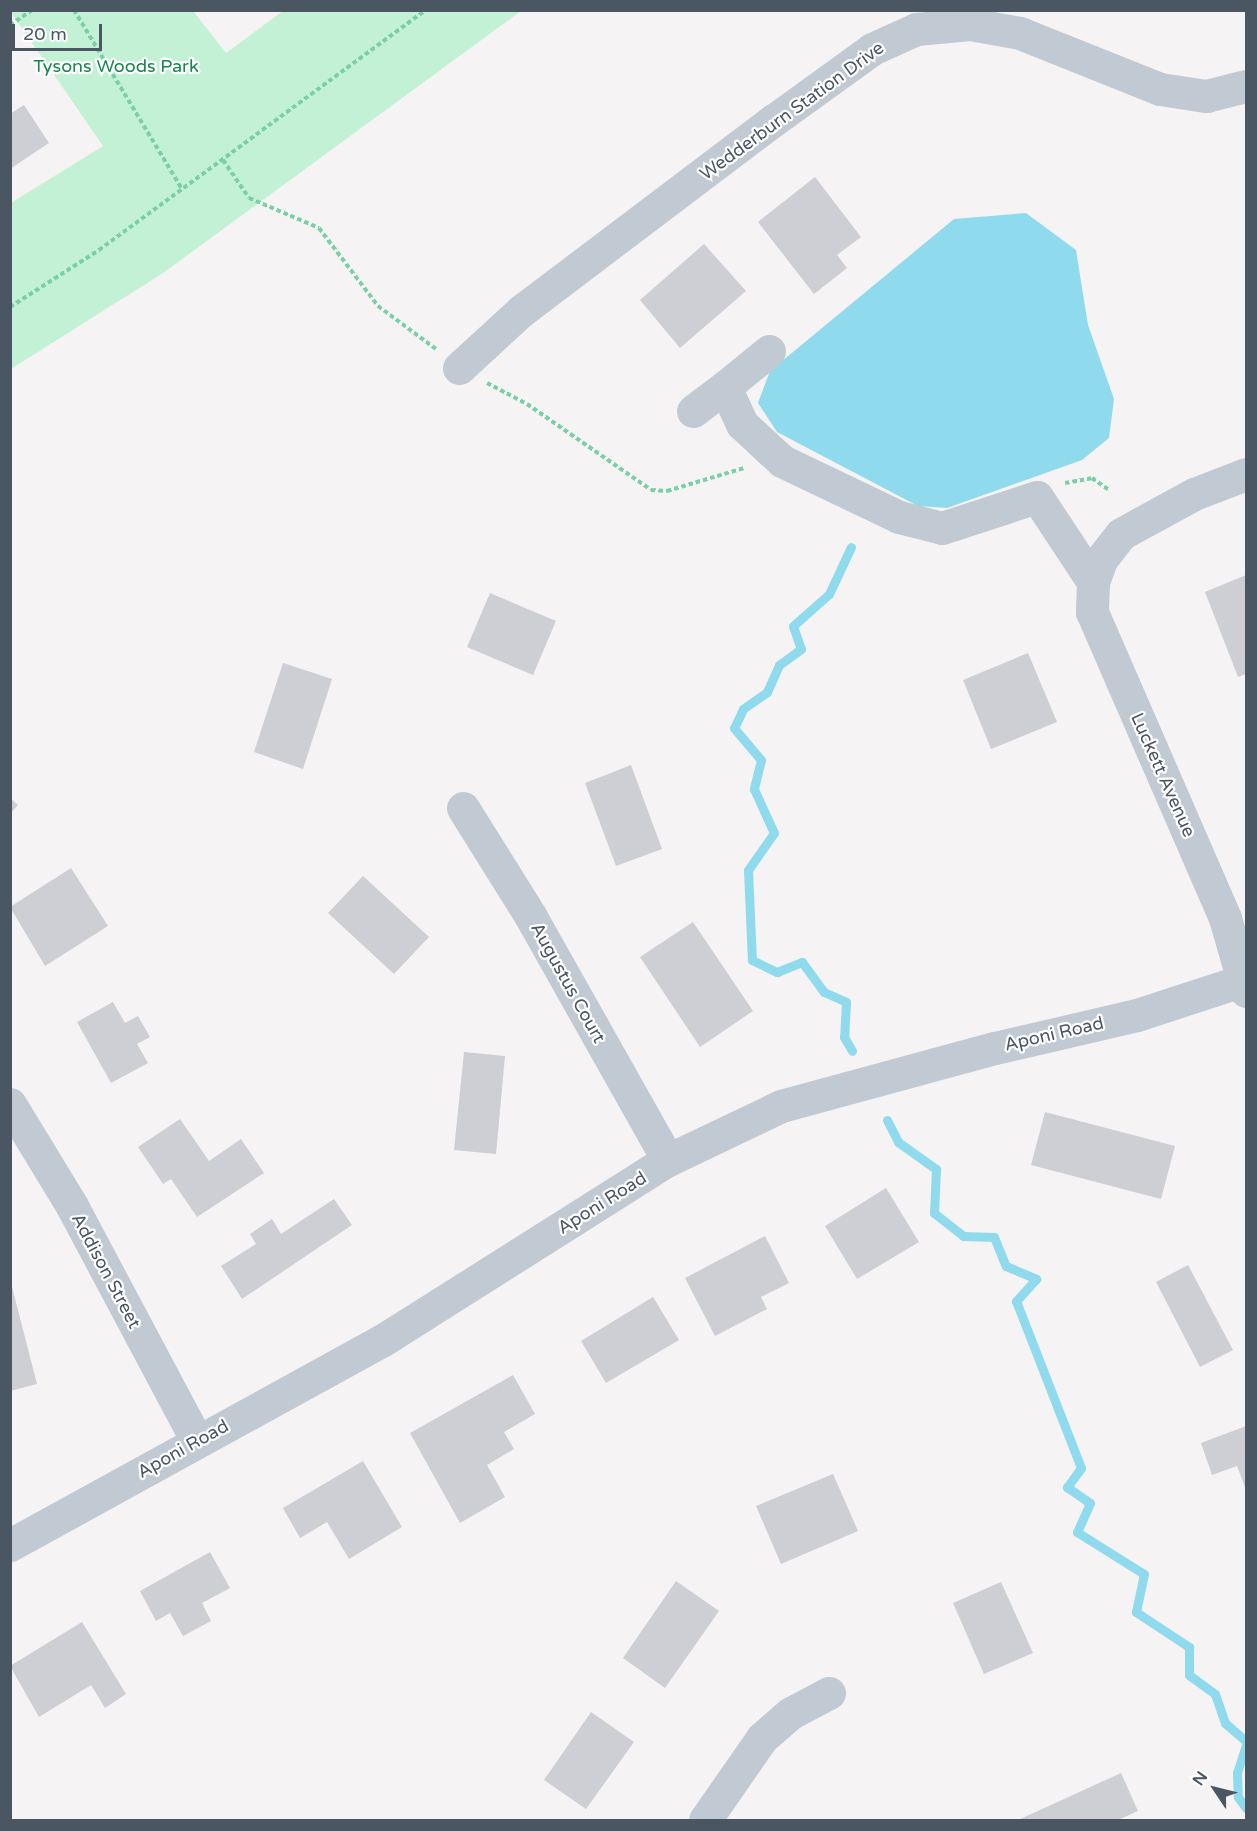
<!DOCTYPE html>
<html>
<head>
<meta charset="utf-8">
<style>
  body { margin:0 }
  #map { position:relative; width:1257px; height:1831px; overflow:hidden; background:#f5f3f3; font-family:"Varela Round",sans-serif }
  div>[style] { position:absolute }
  .green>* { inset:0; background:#c3f1d5 }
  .water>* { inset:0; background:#90daee }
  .stream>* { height:9px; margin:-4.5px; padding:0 4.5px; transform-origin:4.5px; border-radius:4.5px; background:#90daee }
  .building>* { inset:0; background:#cdcfd5 }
  .path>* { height:4px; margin-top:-2px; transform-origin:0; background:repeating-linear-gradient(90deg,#7ad0a6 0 4.5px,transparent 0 7.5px) }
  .street>* { height:33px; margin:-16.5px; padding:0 16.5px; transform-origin:16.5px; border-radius:16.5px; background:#c1cad2 }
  span { translate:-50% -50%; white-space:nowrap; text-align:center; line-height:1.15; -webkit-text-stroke:4.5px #fff; paint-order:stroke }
  .park-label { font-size:18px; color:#17864f }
  .street-label { font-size:18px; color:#4a5661 }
  .frame { position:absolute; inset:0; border:12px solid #4a5661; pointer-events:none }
  .north { position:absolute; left:1185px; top:1759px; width:60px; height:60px; -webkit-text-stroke:4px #fff; paint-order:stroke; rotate:305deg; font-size:16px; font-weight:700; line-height:24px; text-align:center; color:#4a5661 }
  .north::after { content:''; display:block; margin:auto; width:21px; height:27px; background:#4a5661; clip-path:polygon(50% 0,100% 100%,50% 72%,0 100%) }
  .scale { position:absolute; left:12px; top:24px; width:90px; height:27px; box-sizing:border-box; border:3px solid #4a5661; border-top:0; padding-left:8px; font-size:18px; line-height:21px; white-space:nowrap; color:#4a5661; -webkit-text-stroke:4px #fff; paint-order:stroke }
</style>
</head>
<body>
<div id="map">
  <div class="green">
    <i style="clip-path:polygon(10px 11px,193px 11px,226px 53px,283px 11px,521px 11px,163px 273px,11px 369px,11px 203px,103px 146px)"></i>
  </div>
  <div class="water">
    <i style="clip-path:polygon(1026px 213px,1076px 250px,1088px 325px,1114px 399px,1109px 438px,1082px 460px,947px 508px,918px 506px,777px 432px,758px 403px,770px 371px,954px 219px)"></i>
  </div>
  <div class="stream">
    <i style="left:851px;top:547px;width:52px;rotate:115.1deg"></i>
    <i style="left:829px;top:594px;width:48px;rotate:138.4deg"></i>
    <i style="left:793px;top:626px;width:24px;rotate:71deg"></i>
    <i style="left:801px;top:649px;width:27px;rotate:144deg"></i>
    <i style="left:779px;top:665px;width:30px;rotate:114deg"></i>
    <i style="left:767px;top:692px;width:29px;rotate:145deg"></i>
    <i style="left:743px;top:709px;width:21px;rotate:115deg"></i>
    <i style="left:734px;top:728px;width:42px;rotate:49.8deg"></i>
    <i style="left:761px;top:760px;width:30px;rotate:104deg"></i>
    <i style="left:754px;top:789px;width:48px;rotate:65.6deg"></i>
    <i style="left:774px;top:833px;width:45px;rotate:125.1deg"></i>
    <i style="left:748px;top:870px;width:90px;rotate:87.5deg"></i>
    <i style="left:752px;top:960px;width:28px;rotate:26deg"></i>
    <i style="left:777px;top:972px;width:27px;rotate:-22deg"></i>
    <i style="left:802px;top:962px;width:37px;rotate:54deg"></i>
    <i style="left:824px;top:992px;width:24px;rotate:24deg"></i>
    <i style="left:846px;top:1002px;width:35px;rotate:93deg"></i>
    <i style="left:844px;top:1037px;width:16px;rotate:60deg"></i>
    <i style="left:887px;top:1120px;width:25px;rotate:63deg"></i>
    <i style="left:898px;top:1142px;width:47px;rotate:35.4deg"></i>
    <i style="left:936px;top:1169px;width:44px;rotate:92.6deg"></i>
    <i style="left:934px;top:1213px;width:37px;rotate:38deg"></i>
    <i style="left:963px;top:1236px;width:31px;rotate:2deg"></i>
    <i style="left:994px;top:1237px;width:31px;rotate:68deg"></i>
    <i style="left:1006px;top:1266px;width:33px;rotate:23deg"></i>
    <i style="left:1036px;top:1279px;width:30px;rotate:132deg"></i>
    <i style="left:1016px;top:1301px;width:179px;rotate:68.7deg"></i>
    <i style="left:1081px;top:1468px;width:24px;rotate:126deg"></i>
    <i style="left:1067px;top:1487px;width:28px;rotate:35deg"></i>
    <i style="left:1090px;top:1503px;width:32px;rotate:114deg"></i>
    <i style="left:1077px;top:1532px;width:79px;rotate:32.1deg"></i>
    <i style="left:1144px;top:1574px;width:39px;rotate:102deg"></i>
    <i style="left:1136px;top:1612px;width:64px;rotate:33.4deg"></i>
    <i style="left:1189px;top:1647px;width:28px;rotate:90deg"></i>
    <i style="left:1189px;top:1675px;width:32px;rotate:36deg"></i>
    <i style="left:1215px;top:1694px;width:31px;rotate:71deg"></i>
    <i style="left:1225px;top:1723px;width:28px;rotate:41deg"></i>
    <i style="left:1246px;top:1745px;width:29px;rotate:108deg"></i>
    <i style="left:1237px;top:1773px;width:24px;rotate:88deg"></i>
    <i style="left:1238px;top:1797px;width:14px;rotate:54deg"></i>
  </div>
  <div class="building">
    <i style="clip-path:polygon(24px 105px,49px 143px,10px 169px,10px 114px)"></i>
    <i style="clip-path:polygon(815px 177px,861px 237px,837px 255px,847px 268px,814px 294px,758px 222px)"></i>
    <i style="clip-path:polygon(704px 244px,746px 291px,680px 348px,640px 300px)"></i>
    <i style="clip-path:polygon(1246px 575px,1246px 674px,1238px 677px,1205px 592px)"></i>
    <i style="clip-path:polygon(490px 593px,556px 621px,533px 675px,467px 647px)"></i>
    <i style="clip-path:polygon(1028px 653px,1057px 722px,991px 749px,963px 680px)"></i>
    <i style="clip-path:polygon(283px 663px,332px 679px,303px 769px,254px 752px)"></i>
    <i style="clip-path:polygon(631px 765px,662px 849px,616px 866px,585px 783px)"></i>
    <i style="clip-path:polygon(10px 798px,18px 805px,10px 814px)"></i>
    <i style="clip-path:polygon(71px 868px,108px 926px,45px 966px,10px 907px)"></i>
    <i style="clip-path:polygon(363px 876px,429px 937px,394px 974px,328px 913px)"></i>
    <i style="clip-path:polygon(693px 922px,753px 1011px,700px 1047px,640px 957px)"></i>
    <i style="clip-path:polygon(113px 1002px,125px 1023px,138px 1016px,150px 1037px,137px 1044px,148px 1063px,111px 1083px,77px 1022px)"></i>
    <i style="clip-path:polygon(464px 1052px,505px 1056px,496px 1154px,454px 1150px)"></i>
    <i style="clip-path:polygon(1045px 1112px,1175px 1146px,1161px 1199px,1031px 1165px)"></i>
    <i style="clip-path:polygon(180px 1119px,209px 1161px,241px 1139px,264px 1173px,197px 1217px,171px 1179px,163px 1184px,138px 1147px)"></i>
    <i style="clip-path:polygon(886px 1188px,919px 1242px,857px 1279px,825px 1226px)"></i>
    <i style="clip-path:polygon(334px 1199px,352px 1225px,242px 1299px,221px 1266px,256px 1244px,250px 1234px,272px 1219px,281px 1234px)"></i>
    <i style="clip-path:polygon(765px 1236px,789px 1283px,761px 1297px,767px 1309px,715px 1336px,685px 1278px)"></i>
    <i style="clip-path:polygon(1188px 1265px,1233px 1350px,1200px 1367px,1156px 1282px)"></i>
    <i style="clip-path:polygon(11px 1283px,37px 1384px,10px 1391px,10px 1284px)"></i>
    <i style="clip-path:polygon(653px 1297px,679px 1340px,606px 1383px,581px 1341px)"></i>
    <i style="clip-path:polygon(513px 1375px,535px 1414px,504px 1432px,514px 1449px,487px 1465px,505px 1497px,460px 1523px,410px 1433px)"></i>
    <i style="clip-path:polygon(1246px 1426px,1246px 1490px,1237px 1466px,1212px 1475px,1201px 1443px)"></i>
    <i style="clip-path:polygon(363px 1461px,402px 1527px,349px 1559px,327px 1522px,300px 1538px,283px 1508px)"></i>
    <i style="clip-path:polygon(833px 1474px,858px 1531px,781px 1564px,756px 1506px)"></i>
    <i style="clip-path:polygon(210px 1552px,230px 1588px,202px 1603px,211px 1621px,183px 1636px,170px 1613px,156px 1621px,140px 1591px)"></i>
    <i style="clip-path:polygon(676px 1581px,719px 1611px,665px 1688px,623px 1658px)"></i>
    <i style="clip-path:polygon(1001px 1582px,1033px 1653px,984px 1674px,953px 1603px)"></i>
    <i style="clip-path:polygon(82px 1622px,126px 1694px,105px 1708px,91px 1685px,39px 1717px,10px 1666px)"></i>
    <i style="clip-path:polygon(591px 1712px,634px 1742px,586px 1809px,544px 1780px)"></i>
    <i style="clip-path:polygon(1121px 1773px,1138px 1811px,1118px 1820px,1018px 1820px)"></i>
  </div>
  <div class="path">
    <i style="left:74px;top:10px;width:209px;rotate:58.9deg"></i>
    <i style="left:10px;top:25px;width:27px;rotate:-34deg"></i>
    <i style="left:223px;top:160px;width:46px;rotate:55.6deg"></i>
    <i style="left:249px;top:198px;width:76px;rotate:23.2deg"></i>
    <i style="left:319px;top:228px;width:98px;rotate:52.9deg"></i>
    <i style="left:378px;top:306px;width:72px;rotate:36.6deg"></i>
    <i style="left:10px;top:307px;width:106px;rotate:-32.6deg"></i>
    <i style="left:99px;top:250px;width:406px;rotate:-36.3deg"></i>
    <i style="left:487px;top:383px;width:45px;rotate:27.7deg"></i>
    <i style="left:527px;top:404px;width:151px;rotate:34.7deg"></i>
    <i style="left:651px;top:490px;width:16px;rotate:4deg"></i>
    <i style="left:667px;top:491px;width:80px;rotate:-16.6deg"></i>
    <i style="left:1065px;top:483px;width:27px;rotate:-10deg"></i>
    <i style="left:1092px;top:478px;width:21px;rotate:35deg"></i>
  </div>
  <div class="street">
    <i style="left:769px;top:351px;width:57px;rotate:140.7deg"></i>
    <i style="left:725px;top:387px;width:41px;rotate:65.3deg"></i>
    <i style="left:742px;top:424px;width:54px;rotate:42.8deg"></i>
    <i style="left:782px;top:461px;width:130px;rotate:25.6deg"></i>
    <i style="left:899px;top:517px;width:44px;rotate:14.3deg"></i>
    <i style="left:942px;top:528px;width:100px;rotate:-18.1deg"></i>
    <i style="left:1037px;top:497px;width:102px;rotate:56.6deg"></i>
    <i style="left:459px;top:368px;width:84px;rotate:-42.6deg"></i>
    <i style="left:521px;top:311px;width:317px;rotate:-37.1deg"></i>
    <i style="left:774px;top:120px;width:121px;rotate:-35.9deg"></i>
    <i style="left:872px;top:49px;width:48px;rotate:-24.4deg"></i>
    <i style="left:916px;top:29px;width:54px;rotate:-5.3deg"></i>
    <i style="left:970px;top:24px;width:51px;rotate:10.2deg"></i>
    <i style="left:1020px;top:33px;width:151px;rotate:21.8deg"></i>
    <i style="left:1160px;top:89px;width:47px;rotate:8.7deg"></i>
    <i style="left:1206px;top:96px;width:41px;rotate:-14deg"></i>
    <i style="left:693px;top:411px;width:40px;rotate:-37deg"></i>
    <i style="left:1246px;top:474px;width:56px;rotate:159deg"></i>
    <i style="left:1194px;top:494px;width:83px;rotate:151.3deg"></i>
    <i style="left:1121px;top:534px;width:33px;rotate:128deg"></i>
    <i style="left:1101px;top:560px;width:23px;rotate:110deg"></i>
    <i style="left:1093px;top:582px;width:30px;rotate:92deg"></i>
    <i style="left:1092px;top:612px;width:334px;rotate:66.5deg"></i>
    <i style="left:1225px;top:918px;width:76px;rotate:74deg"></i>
    <i style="left:463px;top:808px;width:128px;rotate:58deg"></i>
    <i style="left:531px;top:917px;width:279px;rotate:60.6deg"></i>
    <i style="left:10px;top:1104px;width:119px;rotate:58.7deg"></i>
    <i style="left:72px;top:1206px;width:266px;rotate:62deg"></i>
    <i style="left:10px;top:1545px;width:426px;rotate:-28.8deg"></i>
    <i style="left:383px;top:1340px;width:337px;rotate:-32.3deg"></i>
    <i style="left:668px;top:1160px;width:125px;rotate:-25.5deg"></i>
    <i style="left:781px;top:1106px;width:222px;rotate:-15.2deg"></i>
    <i style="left:995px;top:1048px;width:146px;rotate:-13.1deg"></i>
    <i style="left:1137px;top:1015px;width:113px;rotate:-18.1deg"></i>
    <i style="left:705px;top:1820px;width:100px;rotate:-55.2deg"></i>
    <i style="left:762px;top:1738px;width:38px;rotate:-41deg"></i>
    <i style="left:791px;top:1713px;width:43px;rotate:-27.8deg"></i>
  </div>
  <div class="park-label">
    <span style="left:116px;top:66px">Tysons Woods Park</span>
  </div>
  <div class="street-label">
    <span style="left:792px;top:111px;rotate:-36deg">Wedderburn Station Drive</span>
    <span style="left:1163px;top:775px;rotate:66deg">Luckett Avenue</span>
    <span style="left:568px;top:983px;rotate:61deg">Augustus Court</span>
    <span style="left:1054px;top:1034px;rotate:-13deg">Aponi Road</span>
    <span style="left:602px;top:1203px;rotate:-32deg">Aponi Road</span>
    <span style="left:106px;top:1271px;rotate:62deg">Addison Street</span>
    <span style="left:183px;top:1449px;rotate:-29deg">Aponi Road</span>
  </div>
  <div class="frame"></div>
  <div class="north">N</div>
  <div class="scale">20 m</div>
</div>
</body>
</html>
